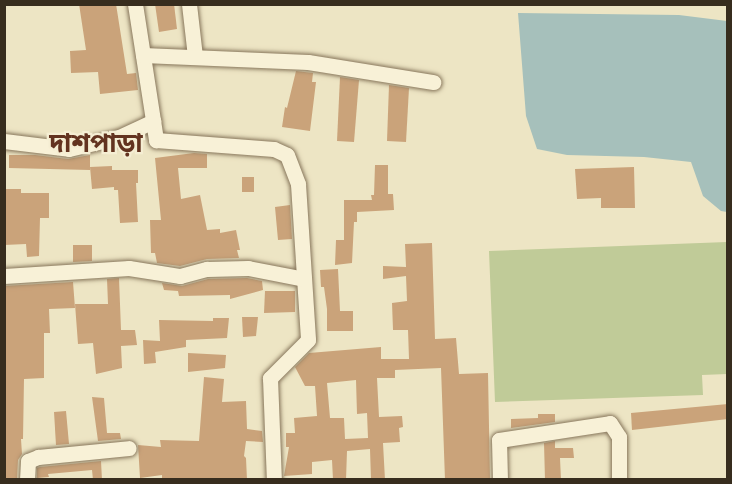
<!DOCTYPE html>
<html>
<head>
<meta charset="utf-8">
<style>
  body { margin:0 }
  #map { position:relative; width:732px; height:484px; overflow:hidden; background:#ede5c4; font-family:Spectral,"Noto Sans Bengali",serif }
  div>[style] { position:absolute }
  .green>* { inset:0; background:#c0cb98 }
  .water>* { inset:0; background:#a6c0bb }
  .building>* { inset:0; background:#caa37a }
  .roads { filter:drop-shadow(0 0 2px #87765b) drop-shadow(0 0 2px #87765b) }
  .minor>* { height:15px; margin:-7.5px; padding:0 7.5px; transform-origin:7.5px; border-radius:7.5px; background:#f8f1d7 }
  span { translate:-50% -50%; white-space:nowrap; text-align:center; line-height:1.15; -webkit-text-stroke:4.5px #f5eed3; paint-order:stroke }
  .district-label { font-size:26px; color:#63331f; font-weight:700 }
  .frame { position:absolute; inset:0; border:6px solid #372d1e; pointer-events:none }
</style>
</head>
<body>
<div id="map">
  <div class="green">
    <i style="clip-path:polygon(727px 242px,727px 374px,702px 375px,703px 395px,495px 402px,489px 251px)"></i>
  </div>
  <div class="water">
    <i style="clip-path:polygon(518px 13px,679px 15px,727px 21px,727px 212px,721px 211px,703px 196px,691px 162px,644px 157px,567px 155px,537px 149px,526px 116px)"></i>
  </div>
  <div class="building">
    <i style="clip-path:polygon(79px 4px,116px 4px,127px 74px,136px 73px,138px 90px,100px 94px,98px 72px,71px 73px,70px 51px,86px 50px)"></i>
    <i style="clip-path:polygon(155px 4px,174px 4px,177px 29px,159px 32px)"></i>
    <i style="clip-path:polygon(296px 71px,313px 73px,312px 82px,316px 82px,310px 131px,282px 127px,285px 107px,287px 108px)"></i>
    <i style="clip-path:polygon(340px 77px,359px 80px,354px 142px,337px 141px)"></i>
    <i style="clip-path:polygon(389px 85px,409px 88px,406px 142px,387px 141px)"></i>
    <i style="clip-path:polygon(194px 153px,207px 154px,207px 168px,178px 168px,181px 199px,200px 195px,207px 230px,220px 229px,220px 233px,236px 230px,240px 250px,237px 250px,239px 258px,207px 259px,180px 266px,157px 263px,155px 253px,151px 253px,150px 220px,161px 220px,155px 158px)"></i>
    <i style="clip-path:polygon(9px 155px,35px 155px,68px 159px,90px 155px,90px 170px,9px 168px)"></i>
    <i style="clip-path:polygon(375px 165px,388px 165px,388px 194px,393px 194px,394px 210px,357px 212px,357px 222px,354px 222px,352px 263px,335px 265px,336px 240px,344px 240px,344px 200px,372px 200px,371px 195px,374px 195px)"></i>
    <i style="clip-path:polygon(112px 166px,112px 170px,138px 170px,138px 183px,136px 183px,138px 222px,120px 223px,118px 190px,114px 190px,114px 187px,92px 189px,90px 167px)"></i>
    <i style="clip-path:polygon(634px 167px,635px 208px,601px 208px,601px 198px,577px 199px,575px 169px)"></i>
    <i style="clip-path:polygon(242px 177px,254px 177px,254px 192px,242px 192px)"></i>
    <i style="clip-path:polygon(4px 189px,21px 189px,21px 193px,49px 193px,49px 218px,40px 218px,39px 256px,27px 257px,26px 244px,4px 245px)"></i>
    <i style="clip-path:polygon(290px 205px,292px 239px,278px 240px,275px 207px)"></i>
    <i style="clip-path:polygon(evenodd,432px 243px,435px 339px,456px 338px,459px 374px,488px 373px,490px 480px,445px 480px,441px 368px,395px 370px,395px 378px,377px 378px,379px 417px,402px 416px,403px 427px,399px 428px,400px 442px,383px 443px,385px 480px,371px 480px,370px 449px,347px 451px,346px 480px,333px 480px,332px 460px,312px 462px,312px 474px,284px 476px,289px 447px,286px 447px,286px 433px,295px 433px,294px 418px,317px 416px,315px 386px,305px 386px,295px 367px,309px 353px,381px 347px,381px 359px,409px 359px,408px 330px,393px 330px,392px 303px,407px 301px,406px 276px,383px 279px,383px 266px,406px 267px,405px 244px,432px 243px,356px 380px,357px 414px,367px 413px,368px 438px,345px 439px,344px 418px,330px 418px,327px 383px,356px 380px)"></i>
    <i style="clip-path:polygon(73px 245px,92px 245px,92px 261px,73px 262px)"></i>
    <i style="clip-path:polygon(338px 269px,340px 311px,353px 311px,353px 331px,327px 331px,327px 309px,324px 287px,321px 287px,320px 270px)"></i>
    <i style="clip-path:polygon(119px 278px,121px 330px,135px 330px,137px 345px,121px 346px,122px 368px,96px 374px,93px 343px,78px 344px,75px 304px,108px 304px,107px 279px)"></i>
    <i style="clip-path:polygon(247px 278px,262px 281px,263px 290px,230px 299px,230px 295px,179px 296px,178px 291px,164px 290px,162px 283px,182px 286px,208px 279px)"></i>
    <i style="clip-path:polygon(73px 282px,75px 308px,49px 309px,50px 333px,44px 333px,44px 378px,24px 379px,23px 439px,21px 439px,22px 454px,18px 460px,17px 480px,4px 480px,4px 286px)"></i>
    <i style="clip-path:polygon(265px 291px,295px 291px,295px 312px,264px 313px)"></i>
    <i style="clip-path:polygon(242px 317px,258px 317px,256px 336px,243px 337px)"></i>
    <i style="clip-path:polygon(213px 318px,229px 318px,227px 338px,186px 340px,186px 347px,155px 352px,156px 363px,144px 364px,143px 340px,160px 341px,159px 320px,213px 321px)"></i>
    <i style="clip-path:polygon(188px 353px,226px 355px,225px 368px,188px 372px)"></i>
    <i style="clip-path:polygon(204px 377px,224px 379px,222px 402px,246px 401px,247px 429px,262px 431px,263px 442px,246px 441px,244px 456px,246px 458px,247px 480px,162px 480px,162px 475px,140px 478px,138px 445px,161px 447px,160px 440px,199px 441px)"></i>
    <i style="clip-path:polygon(92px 397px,104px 398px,107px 433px,120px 433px,121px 439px,98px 441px)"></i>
    <i style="clip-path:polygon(728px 404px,728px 419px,632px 430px,631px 413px)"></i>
    <i style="clip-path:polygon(66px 411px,69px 444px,56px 445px,54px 412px)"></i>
    <i style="clip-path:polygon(538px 414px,555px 414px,555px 422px,511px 428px,511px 419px,538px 418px)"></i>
    <i style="clip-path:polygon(555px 441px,555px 448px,573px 448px,574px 458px,560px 458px,561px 480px,545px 480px,544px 443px)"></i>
    <i style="clip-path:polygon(101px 461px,102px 480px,93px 480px,92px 470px,48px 474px,49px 477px,37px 478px,37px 468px,40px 467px)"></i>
  </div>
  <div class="roads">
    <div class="minor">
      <i style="left:135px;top:4px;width:138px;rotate:81.2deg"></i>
      <i style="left:156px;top:140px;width:118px;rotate:4.4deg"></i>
      <i style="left:274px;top:149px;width:14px;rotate:25deg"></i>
      <i style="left:287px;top:155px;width:31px;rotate:69deg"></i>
      <i style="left:298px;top:184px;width:156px;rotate:86.3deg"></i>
      <i style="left:308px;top:340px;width:54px;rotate:135deg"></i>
      <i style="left:270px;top:378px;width:102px;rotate:87.8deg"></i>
      <i style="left:189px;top:4px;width:53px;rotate:83.5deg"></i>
      <i style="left:143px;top:55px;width:165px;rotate:2.4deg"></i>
      <i style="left:308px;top:62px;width:127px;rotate:9.1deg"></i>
      <i style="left:4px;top:141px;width:65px;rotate:7deg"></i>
      <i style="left:69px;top:149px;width:51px;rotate:-13.5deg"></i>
      <i style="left:119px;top:137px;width:38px;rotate:-25deg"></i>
      <i style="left:4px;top:276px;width:125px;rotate:-3.7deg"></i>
      <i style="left:129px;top:268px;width:52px;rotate:8.9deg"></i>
      <i style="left:180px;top:276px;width:28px;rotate:-15deg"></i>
      <i style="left:207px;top:269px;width:41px;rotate:-1.4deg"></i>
      <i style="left:248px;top:268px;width:57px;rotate:11.1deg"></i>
      <i style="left:27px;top:480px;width:19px;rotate:-87deg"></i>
      <i style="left:28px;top:461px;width:11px;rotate:-22deg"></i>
      <i style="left:38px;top:457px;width:91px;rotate:-5.6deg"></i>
      <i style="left:500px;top:480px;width:40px;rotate:-91.4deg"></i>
      <i style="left:499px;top:440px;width:112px;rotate:-8.7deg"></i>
      <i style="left:610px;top:423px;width:17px;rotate:57deg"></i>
      <i style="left:619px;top:437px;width:43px;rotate:90deg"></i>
    </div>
  </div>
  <div class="district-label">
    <span style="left:96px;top:145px">দাশপাড়া</span>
  </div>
  <div class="frame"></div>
</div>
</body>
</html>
